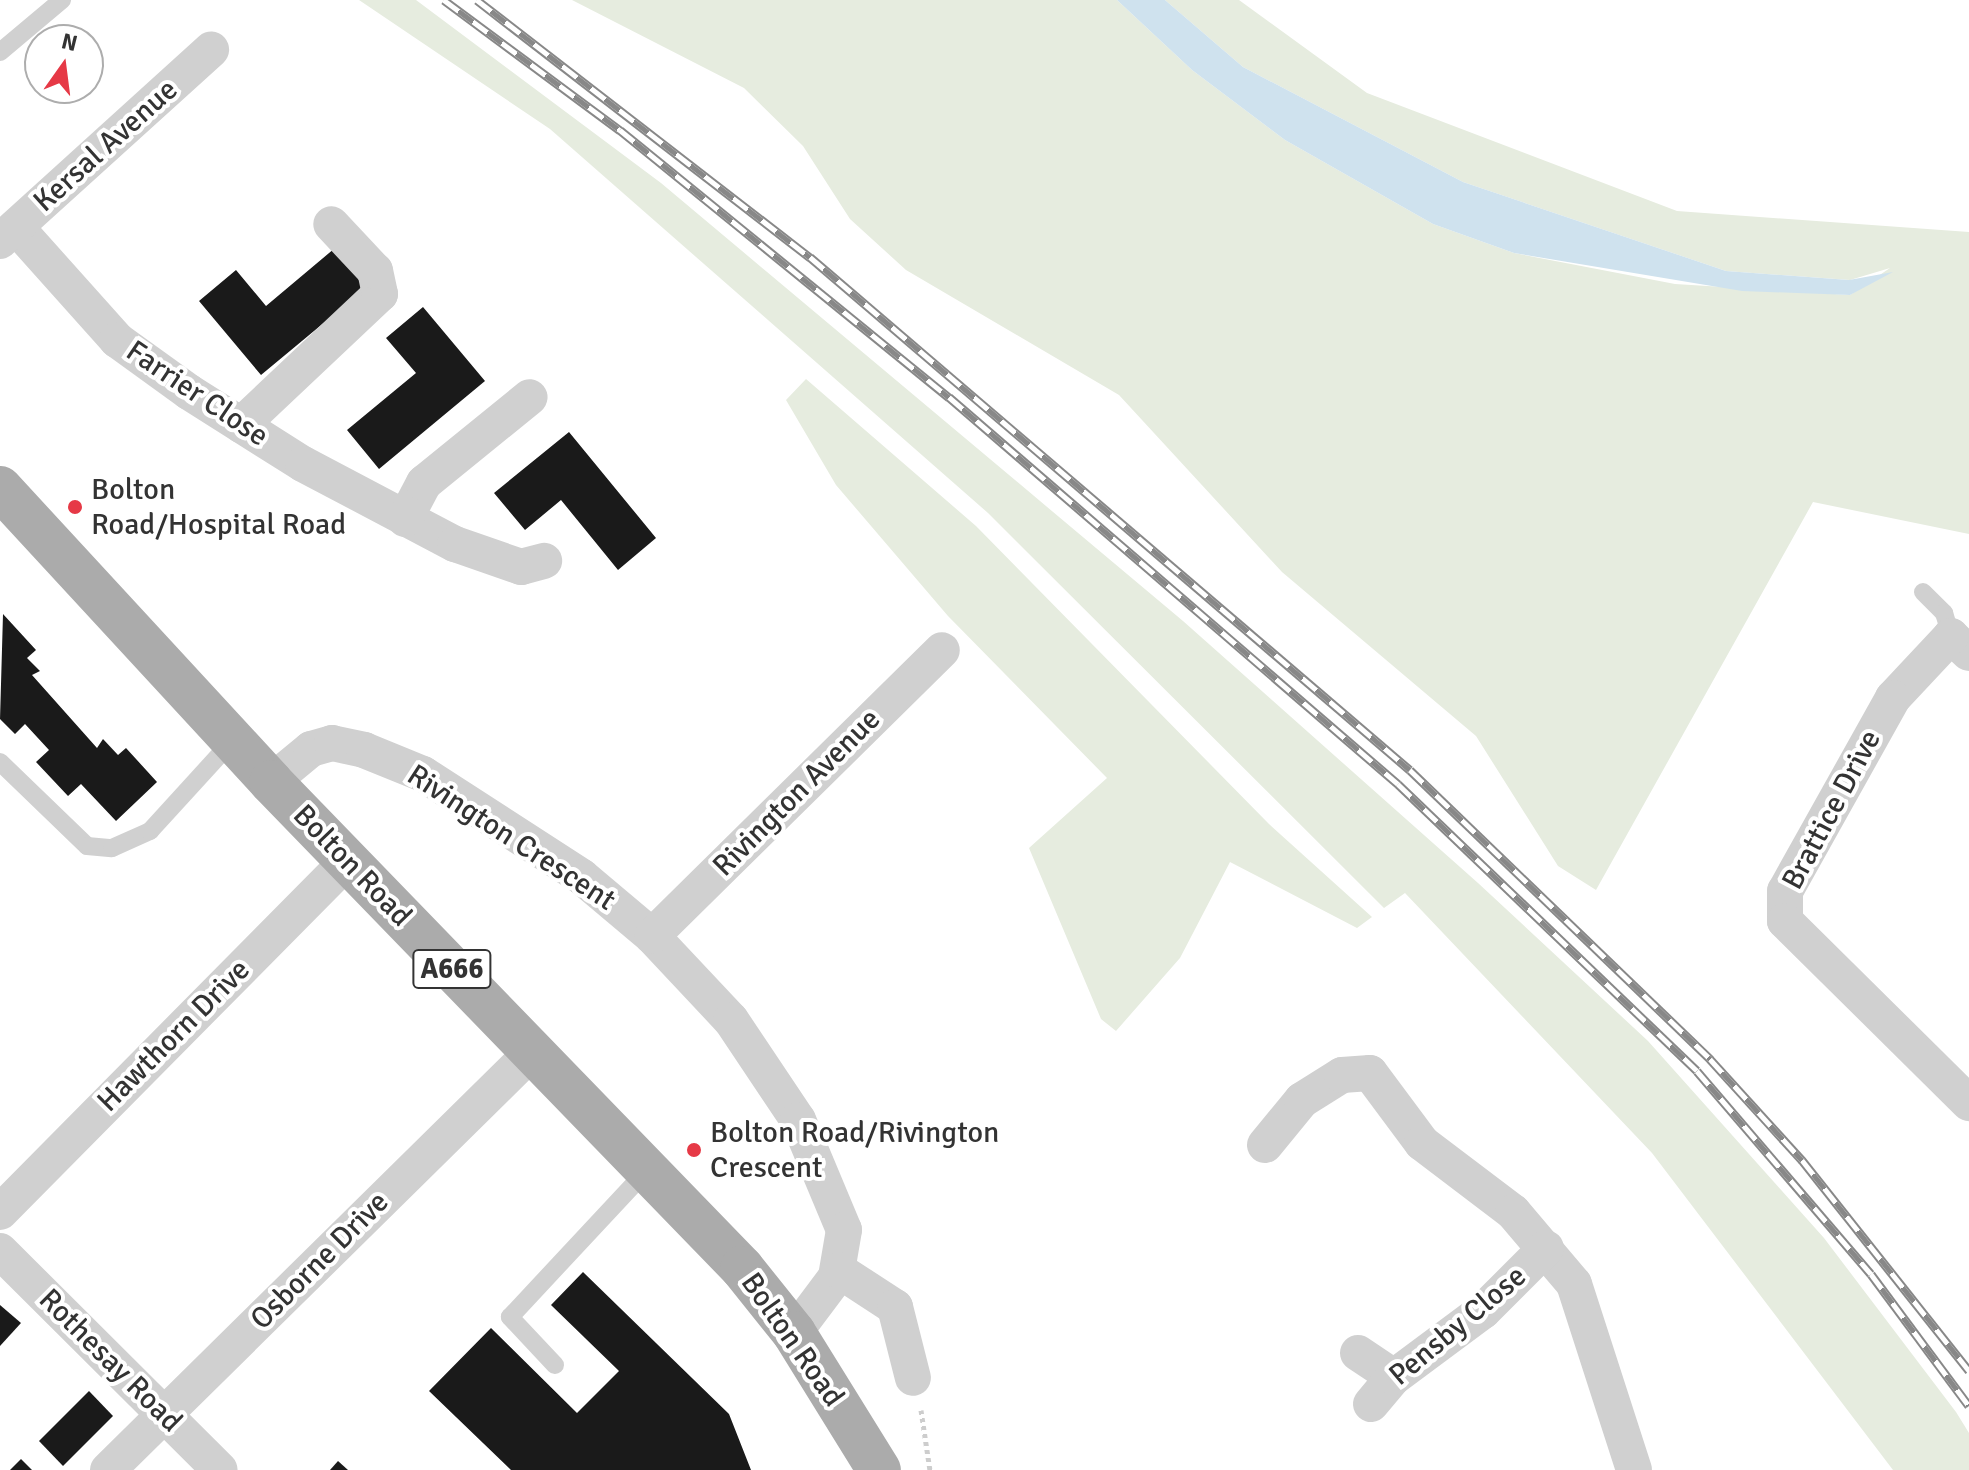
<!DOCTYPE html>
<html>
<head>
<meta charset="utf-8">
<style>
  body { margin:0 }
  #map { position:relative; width:1969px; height:1470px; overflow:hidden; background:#fff; font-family:Signika,sans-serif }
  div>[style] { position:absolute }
  .green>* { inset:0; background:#e6ecdf }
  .water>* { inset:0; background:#cfe2ee }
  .building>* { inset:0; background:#1a1a1a }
  .path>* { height:5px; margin-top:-2.5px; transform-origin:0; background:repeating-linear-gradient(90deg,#cdcdcd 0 4px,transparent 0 8px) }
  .service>* { height:18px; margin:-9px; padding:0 9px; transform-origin:9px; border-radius:9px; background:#d0d0d0 }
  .minor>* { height:36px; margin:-18px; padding:0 18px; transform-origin:18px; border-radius:18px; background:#d0d0d0 }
  .primary>* { height:44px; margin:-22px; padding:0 22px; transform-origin:22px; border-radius:22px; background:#ababab }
  .rail>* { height:9px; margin-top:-4.5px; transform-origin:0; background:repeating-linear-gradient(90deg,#fff 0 18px,#888 0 36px); box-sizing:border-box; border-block:2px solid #888 }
  .dots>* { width:22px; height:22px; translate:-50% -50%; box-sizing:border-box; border:4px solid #fff; border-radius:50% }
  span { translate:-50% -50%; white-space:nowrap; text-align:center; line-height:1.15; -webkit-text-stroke:8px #fff; paint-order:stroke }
  .shield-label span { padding:2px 6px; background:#fff; border:2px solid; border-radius:6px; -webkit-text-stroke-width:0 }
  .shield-label { font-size:28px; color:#333; font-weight:700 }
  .street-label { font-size:30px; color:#333 }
  .poi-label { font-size:30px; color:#333 }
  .left { translate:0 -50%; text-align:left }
  .north { position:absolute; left:24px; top:24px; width:80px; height:80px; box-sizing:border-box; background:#fff; border:2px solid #adadad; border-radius:50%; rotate:14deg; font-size:22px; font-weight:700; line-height:32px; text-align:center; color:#333 }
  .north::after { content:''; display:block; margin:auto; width:28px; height:36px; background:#e63946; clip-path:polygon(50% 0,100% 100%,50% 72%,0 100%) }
</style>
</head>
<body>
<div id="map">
  <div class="green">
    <i style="clip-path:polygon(359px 0,416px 0,661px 183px,1183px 621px,1478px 883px,1648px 1041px,1824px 1238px,1956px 1412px,1969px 1433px,1969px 1470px,1893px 1470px,1652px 1153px,1405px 893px,1384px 908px,988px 513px,550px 129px)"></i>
    <i style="clip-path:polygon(572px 0,1117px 0,1192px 70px,1285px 140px,1433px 224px,1514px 253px,1675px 284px,1850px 295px,1890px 268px,1850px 280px,1726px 271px,1463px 182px,1243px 67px,1165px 0,1239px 0,1367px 93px,1677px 211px,1969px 232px,1969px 534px,1813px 502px,1596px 890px,1558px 866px,1476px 736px,1282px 572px,1119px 395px,906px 270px,850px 219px,803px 146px,744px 88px)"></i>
    <i style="clip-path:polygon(806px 379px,976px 526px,1269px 824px,1372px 917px,1357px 928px,1230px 862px,1180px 958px,1116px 1031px,1101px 1019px,1029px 848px,1107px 778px,948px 616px,836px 485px,786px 400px)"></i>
  </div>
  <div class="water">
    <i style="clip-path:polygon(1117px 0,1165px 0,1243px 67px,1463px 182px,1726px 271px,1849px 280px,1893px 272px,1850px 295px,1742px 291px,1514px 253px,1433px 224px,1285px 140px,1192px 70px)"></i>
  </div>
  <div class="building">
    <i style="clip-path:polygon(335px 248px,367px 287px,261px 375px,199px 301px,236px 270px,266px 306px)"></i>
    <i style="clip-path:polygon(423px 307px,485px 381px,379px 469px,347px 430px,416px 373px,386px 338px)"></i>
    <i style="clip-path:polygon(569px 432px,656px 538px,618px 570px,561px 500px,525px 530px,494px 493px)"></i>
    <i style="clip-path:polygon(3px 614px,36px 650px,27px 658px,40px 671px,32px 675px,97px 748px,103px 739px,118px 755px,126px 748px,157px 782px,116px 821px,81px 784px,68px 796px,36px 762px,49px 750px,25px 724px,15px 734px,0 719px)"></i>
    <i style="clip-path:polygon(583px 1272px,729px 1414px,751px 1470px,511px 1470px,429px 1391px,491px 1328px,577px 1413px,619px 1371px,551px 1305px)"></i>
    <i style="clip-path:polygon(0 1305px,21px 1323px,0 1346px)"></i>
    <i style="clip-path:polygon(89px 1391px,113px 1416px,63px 1466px,39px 1441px)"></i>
    <i style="clip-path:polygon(21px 1459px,32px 1470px,10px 1470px)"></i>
    <i style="clip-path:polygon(338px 1461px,348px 1470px,330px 1470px)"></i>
  </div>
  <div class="path">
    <i style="left:921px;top:1410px;width:61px;rotate:81.5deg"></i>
  </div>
  <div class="service">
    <i style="left:0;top:52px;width:81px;rotate:-40deg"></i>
    <i style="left:1923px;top:592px;width:30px;rotate:45deg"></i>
    <i style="left:1944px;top:613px;width:24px;rotate:73deg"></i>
    <i style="left:0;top:762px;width:121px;rotate:44deg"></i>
    <i style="left:87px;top:846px;width:25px;rotate:5deg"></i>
    <i style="left:112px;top:848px;width:42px;rotate:-24.1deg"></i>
    <i style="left:150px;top:831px;width:123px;rotate:-47.6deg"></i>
    <i style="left:555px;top:1365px;width:66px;rotate:-133.2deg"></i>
    <i style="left:510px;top:1317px;width:202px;rotate:-47deg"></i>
  </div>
  <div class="minor">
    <i style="left:16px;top:227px;width:152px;rotate:48.2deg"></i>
    <i style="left:117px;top:340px;width:89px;rotate:35.8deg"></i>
    <i style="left:189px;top:392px;width:135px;rotate:32.3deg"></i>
    <i style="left:303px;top:464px;width:172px;rotate:27.8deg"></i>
    <i style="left:455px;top:544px;width:70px;rotate:19.2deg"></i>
    <i style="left:521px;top:567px;width:24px;rotate:-15deg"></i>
    <i style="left:0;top:241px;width:285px;rotate:-42.2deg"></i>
    <i style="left:241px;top:425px;width:191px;rotate:-43.3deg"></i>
    <i style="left:380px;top:294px;width:24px;rotate:-102deg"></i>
    <i style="left:375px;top:271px;width:64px;rotate:-133.1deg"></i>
    <i style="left:405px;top:519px;width:41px;rotate:-62.2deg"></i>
    <i style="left:424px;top:483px;width:136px;rotate:-39.1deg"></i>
    <i style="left:1969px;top:653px;width:25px;rotate:-137deg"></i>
    <i style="left:1951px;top:636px;width:85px;rotate:133.1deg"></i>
    <i style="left:1893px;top:698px;width:221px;rotate:119.2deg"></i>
    <i style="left:1785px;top:891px;width:30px;rotate:90deg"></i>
    <i style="left:1785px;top:921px;width:259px;rotate:44.7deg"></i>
    <i style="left:271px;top:782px;width:52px;rotate:-39.5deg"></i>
    <i style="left:311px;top:749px;width:22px;rotate:-16deg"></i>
    <i style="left:332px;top:743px;width:33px;rotate:12deg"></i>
    <i style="left:364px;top:750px;width:64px;rotate:22.1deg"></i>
    <i style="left:423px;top:774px;width:189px;rotate:32.9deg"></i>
    <i style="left:582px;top:877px;width:92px;rotate:40.1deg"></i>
    <i style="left:652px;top:936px;width:115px;rotate:46.8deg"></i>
    <i style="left:731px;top:1020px;width:120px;rotate:56.2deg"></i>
    <i style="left:798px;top:1120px;width:119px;rotate:67.3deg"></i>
    <i style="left:844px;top:1230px;width:48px;rotate:99.7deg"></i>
    <i style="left:836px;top:1277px;width:70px;rotate:126.9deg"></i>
    <i style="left:652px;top:936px;width:407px;rotate:-44.6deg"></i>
    <i style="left:1265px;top:1145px;width:58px;rotate:-50.6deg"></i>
    <i style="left:1302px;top:1100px;width:47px;rotate:-32deg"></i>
    <i style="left:1342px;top:1075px;width:28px;rotate:-4deg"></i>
    <i style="left:1370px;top:1073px;width:87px;rotate:53.4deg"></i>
    <i style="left:1422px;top:1143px;width:114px;rotate:37.2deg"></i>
    <i style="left:1513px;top:1212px;width:94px;rotate:49.7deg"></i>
    <i style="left:1574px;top:1284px;width:195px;rotate:72.1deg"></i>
    <i style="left:0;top:1212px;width:494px;rotate:-45.3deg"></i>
    <i style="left:0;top:1251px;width:310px;rotate:44.9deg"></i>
    <i style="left:838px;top:1270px;width:68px;rotate:33deg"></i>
    <i style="left:895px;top:1307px;width:73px;rotate:75.8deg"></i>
    <i style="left:1358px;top:1353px;width:43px;rotate:33.7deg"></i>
    <i style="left:1371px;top:1404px;width:35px;rotate:-50deg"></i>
    <i style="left:1394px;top:1377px;width:111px;rotate:-36.6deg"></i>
    <i style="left:1483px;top:1311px;width:89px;rotate:-45deg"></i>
    <i style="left:108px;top:1470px;width:595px;rotate:-44.59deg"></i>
  </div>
  <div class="primary">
    <i style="left:0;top:488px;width:400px;rotate:47.3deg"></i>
    <i style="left:271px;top:782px;width:677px;rotate:45.9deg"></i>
    <i style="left:742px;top:1268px;width:83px;rotate:51.3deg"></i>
    <i style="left:794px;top:1333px;width:161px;rotate:58.2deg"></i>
  </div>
  <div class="rail">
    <i style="left:444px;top:0;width:219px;rotate:36.5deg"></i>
    <i style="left:620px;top:130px;width:424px;rotate:39.1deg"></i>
    <i style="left:949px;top:397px;width:593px;rotate:40.76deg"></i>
    <i style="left:1398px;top:784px;width:414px;rotate:43.8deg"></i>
    <i style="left:1697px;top:1071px;width:267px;rotate:49.4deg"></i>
    <i style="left:1871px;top:1274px;width:164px;rotate:53.4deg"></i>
    <i style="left:477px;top:0;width:421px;rotate:37.7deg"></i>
    <i style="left:810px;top:257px;width:789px;rotate:40.53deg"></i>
    <i style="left:1410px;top:770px;width:417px;rotate:43.9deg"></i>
    <i style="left:1710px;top:1059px;width:137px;rotate:47.7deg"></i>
    <i style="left:1802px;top:1160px;width:269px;rotate:51.6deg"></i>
  </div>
  <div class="dots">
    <i style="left:75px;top:507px;background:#e63946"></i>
    <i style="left:694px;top:1150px;background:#e63946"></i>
  </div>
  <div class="shield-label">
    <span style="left:452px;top:969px">A666</span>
  </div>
  <div class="street-label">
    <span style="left:106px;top:146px;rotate:-42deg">Kersal Avenue</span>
    <span style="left:197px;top:394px;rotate:34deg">Farrier Close</span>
    <span style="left:797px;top:793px;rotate:-45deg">Rivington Avenue</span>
    <span style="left:1832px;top:810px;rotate:-62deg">Brattice Drive</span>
    <span style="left:511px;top:838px;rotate:33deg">Rivington Crescent</span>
    <span style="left:352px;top:866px;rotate:46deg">Bolton Road</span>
    <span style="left:174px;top:1036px;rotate:-45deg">Hawthorn Drive</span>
    <span style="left:320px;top:1261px;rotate:-45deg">Osborne Drive</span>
    <span style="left:1458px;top:1326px;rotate:-40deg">Pensby Close</span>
    <span style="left:792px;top:1340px;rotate:55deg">Bolton Road</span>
    <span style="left:110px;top:1361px;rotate:45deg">Rothesay Road</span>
  </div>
  <div class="poi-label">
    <span class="left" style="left:91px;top:507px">Bolton<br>Road/Hospital Road</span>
    <span class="left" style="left:710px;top:1150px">Bolton Road/Rivington<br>Crescent</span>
  </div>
  <div class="north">N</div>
</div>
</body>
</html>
